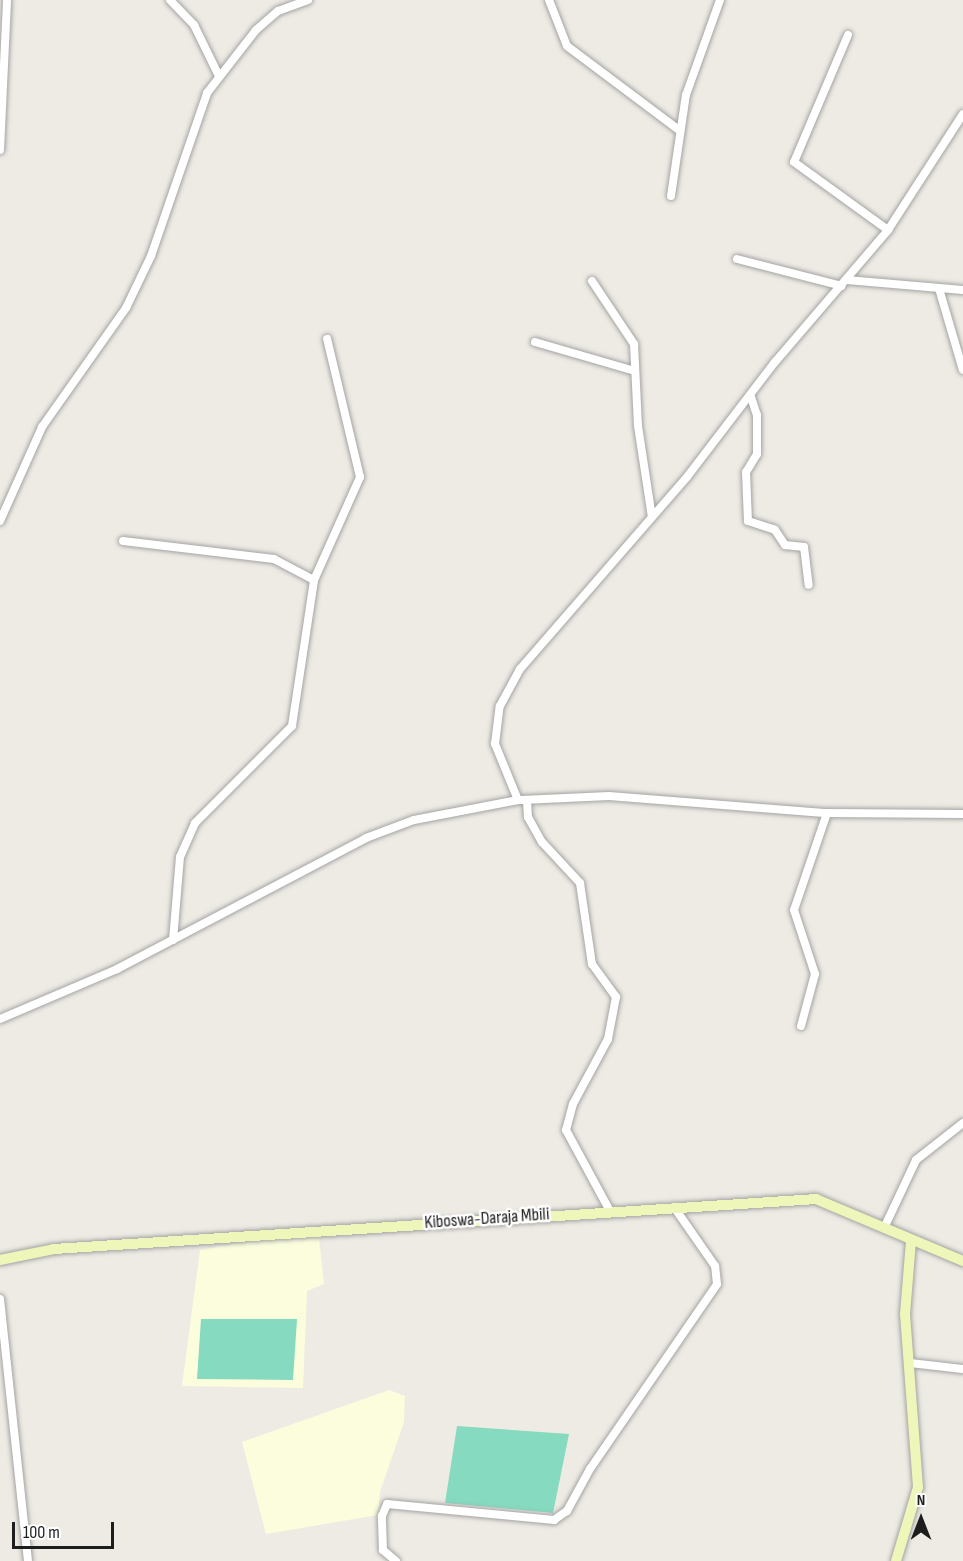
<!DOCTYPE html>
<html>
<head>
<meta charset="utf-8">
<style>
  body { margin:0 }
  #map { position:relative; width:963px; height:1561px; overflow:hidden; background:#eeebe4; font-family:"Sofia Sans Condensed",sans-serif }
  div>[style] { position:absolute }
  .education>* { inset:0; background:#fbfddd }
  .pitch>* { inset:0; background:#85dabf }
  .roads { filter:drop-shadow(0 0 2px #a4a4a4) drop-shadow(0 0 2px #a4a4a4) }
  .street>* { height:8px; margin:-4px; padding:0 4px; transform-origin:4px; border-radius:4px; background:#fff }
  .secondary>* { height:10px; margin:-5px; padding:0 5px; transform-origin:5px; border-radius:5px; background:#eff6b9 }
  span { translate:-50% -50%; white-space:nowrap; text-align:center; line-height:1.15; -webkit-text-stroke:5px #fff; paint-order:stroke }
  .street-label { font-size:18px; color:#1d1d1d }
  .north { position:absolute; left:891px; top:1489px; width:60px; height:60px; -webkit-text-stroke:4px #fff; paint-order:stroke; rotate:0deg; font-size:16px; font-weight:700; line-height:24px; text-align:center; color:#1d1d1d }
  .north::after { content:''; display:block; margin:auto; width:21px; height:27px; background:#1d1d1d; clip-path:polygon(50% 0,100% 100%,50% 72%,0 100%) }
  .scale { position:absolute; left:12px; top:1522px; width:102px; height:27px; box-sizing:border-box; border:3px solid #1d1d1d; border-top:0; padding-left:8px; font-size:18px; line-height:21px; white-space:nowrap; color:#1d1d1d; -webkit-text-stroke:4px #fff; paint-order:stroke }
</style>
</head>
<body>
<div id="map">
  <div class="education">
    <i style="clip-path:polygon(318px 1230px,324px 1284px,307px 1291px,303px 1388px,182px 1386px,200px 1250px)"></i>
    <i style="clip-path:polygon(389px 1390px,405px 1396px,404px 1422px,380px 1492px,378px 1515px,266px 1534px,242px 1442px)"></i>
  </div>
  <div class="pitch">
    <i style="clip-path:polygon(201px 1319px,297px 1319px,293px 1380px,197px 1379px)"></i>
    <i style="clip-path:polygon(457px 1426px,569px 1434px,553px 1513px,445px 1503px)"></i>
  </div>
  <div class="roads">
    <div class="street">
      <i style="left:170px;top:0;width:35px;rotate:46deg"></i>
      <i style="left:194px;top:25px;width:57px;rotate:63.9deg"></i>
      <i style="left:549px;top:0;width:49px;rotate:68.6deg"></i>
      <i style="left:567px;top:46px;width:140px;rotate:36.9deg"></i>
      <i style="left:848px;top:35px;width:138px;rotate:113deg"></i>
      <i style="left:794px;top:162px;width:116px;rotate:35.9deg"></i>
      <i style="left:0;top:150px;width:150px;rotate:-87.3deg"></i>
      <i style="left:671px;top:196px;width:102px;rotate:-81.6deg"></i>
      <i style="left:686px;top:95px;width:101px;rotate:-70.3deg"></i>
      <i style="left:737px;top:259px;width:108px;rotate:14.4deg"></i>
      <i style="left:847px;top:280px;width:116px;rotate:4.9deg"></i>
      <i style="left:592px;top:281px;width:76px;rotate:56.3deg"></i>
      <i style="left:634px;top:344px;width:82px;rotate:87.2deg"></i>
      <i style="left:638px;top:426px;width:92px;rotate:81.3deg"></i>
      <i style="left:940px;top:292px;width:81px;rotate:73.6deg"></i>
      <i style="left:535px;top:342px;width:104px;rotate:16.2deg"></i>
      <i style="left:751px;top:397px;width:19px;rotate:72deg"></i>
      <i style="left:757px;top:415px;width:39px;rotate:90deg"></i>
      <i style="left:757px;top:454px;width:21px;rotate:121deg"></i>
      <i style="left:746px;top:472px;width:49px;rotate:87.7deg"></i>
      <i style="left:748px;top:521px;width:28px;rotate:18deg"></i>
      <i style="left:775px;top:530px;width:18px;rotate:56deg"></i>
      <i style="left:785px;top:545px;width:19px;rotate:6deg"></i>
      <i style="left:804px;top:547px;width:38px;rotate:83deg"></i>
      <i style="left:0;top:521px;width:103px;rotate:-65.9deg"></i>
      <i style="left:42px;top:427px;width:146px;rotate:-54.8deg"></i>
      <i style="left:126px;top:308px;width:58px;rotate:-64.3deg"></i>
      <i style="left:151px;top:256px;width:172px;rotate:-71deg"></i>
      <i style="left:207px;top:93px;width:80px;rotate:-52.1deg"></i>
      <i style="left:256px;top:30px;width:29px;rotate:-41deg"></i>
      <i style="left:278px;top:11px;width:32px;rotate:-20deg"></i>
      <i style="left:123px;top:541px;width:152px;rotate:6.8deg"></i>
      <i style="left:274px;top:559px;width:45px;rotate:27.7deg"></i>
      <i style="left:522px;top:800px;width:87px;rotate:-2.6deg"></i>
      <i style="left:609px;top:796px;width:219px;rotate:4.5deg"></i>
      <i style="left:827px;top:813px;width:136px;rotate:0.4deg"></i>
      <i style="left:527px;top:800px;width:17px;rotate:87deg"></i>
      <i style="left:528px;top:817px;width:29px;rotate:61deg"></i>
      <i style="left:542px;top:842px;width:56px;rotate:47.2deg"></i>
      <i style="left:580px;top:883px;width:82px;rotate:81.6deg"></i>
      <i style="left:592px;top:964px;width:41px;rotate:54deg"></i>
      <i style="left:616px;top:997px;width:43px;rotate:100.8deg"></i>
      <i style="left:608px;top:1039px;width:74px;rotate:118.3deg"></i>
      <i style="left:573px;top:1104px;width:27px;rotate:105deg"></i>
      <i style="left:566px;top:1130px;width:92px;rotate:61.5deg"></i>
      <i style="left:173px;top:940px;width:83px;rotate:-85.2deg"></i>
      <i style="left:180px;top:857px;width:37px;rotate:-66deg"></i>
      <i style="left:195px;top:823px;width:137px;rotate:-45deg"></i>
      <i style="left:292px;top:726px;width:148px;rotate:-81.4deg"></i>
      <i style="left:314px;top:580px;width:113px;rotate:-65.9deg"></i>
      <i style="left:360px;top:477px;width:142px;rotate:-103.4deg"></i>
      <i style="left:0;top:1019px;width:127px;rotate:-23.1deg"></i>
      <i style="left:117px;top:969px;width:281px;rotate:-27.7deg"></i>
      <i style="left:366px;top:838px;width:51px;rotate:-20.6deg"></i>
      <i style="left:414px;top:820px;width:106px;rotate:-10.9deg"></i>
      <i style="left:518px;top:800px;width:61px;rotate:-112.3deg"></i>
      <i style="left:495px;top:744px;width:38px;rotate:-83deg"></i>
      <i style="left:500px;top:706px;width:42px;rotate:-61.6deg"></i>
      <i style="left:520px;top:669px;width:254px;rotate:-49deg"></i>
      <i style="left:687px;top:477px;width:145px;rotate:-52.6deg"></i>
      <i style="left:775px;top:362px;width:174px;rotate:-49.4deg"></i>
      <i style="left:888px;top:230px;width:138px;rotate:-57.1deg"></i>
      <i style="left:801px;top:1026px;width:54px;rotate:-74.9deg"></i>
      <i style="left:815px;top:974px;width:67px;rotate:-108.2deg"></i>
      <i style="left:794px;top:910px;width:102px;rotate:-71.2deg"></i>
      <i style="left:885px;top:1226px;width:73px;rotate:-64.8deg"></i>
      <i style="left:916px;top:1160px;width:60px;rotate:-38.2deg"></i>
      <i style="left:0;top:1299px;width:263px;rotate:83.9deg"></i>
      <i style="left:910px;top:1363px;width:53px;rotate:6.5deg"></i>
      <i style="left:396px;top:1561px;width:17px;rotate:-140deg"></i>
      <i style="left:383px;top:1550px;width:34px;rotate:-92deg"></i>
      <i style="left:382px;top:1516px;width:13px;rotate:-67deg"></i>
      <i style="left:387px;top:1504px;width:168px;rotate:5.5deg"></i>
      <i style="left:554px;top:1520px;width:16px;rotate:-35deg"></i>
      <i style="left:567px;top:1511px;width:48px;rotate:-61.3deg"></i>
      <i style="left:590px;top:1469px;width:224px;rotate:-55.5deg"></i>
      <i style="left:717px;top:1284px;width:18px;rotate:-96deg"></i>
      <i style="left:715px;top:1266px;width:72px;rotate:-124.8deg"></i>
    </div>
    <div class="secondary">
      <i style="left:0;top:1260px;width:55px;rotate:-11.5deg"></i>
      <i style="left:54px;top:1249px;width:764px;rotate:-3.75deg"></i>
      <i style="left:816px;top:1199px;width:160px;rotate:22.9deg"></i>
      <i style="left:896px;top:1561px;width:77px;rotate:-73.4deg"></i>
      <i style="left:918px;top:1487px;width:173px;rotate:-94.3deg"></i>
      <i style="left:905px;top:1314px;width:73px;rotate:-85.3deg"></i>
    </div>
  </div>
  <div class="street-label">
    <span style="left:487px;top:1219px;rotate:-4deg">Kiboswa-Daraja Mbili</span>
  </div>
  <div class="north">N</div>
  <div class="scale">100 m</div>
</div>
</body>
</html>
